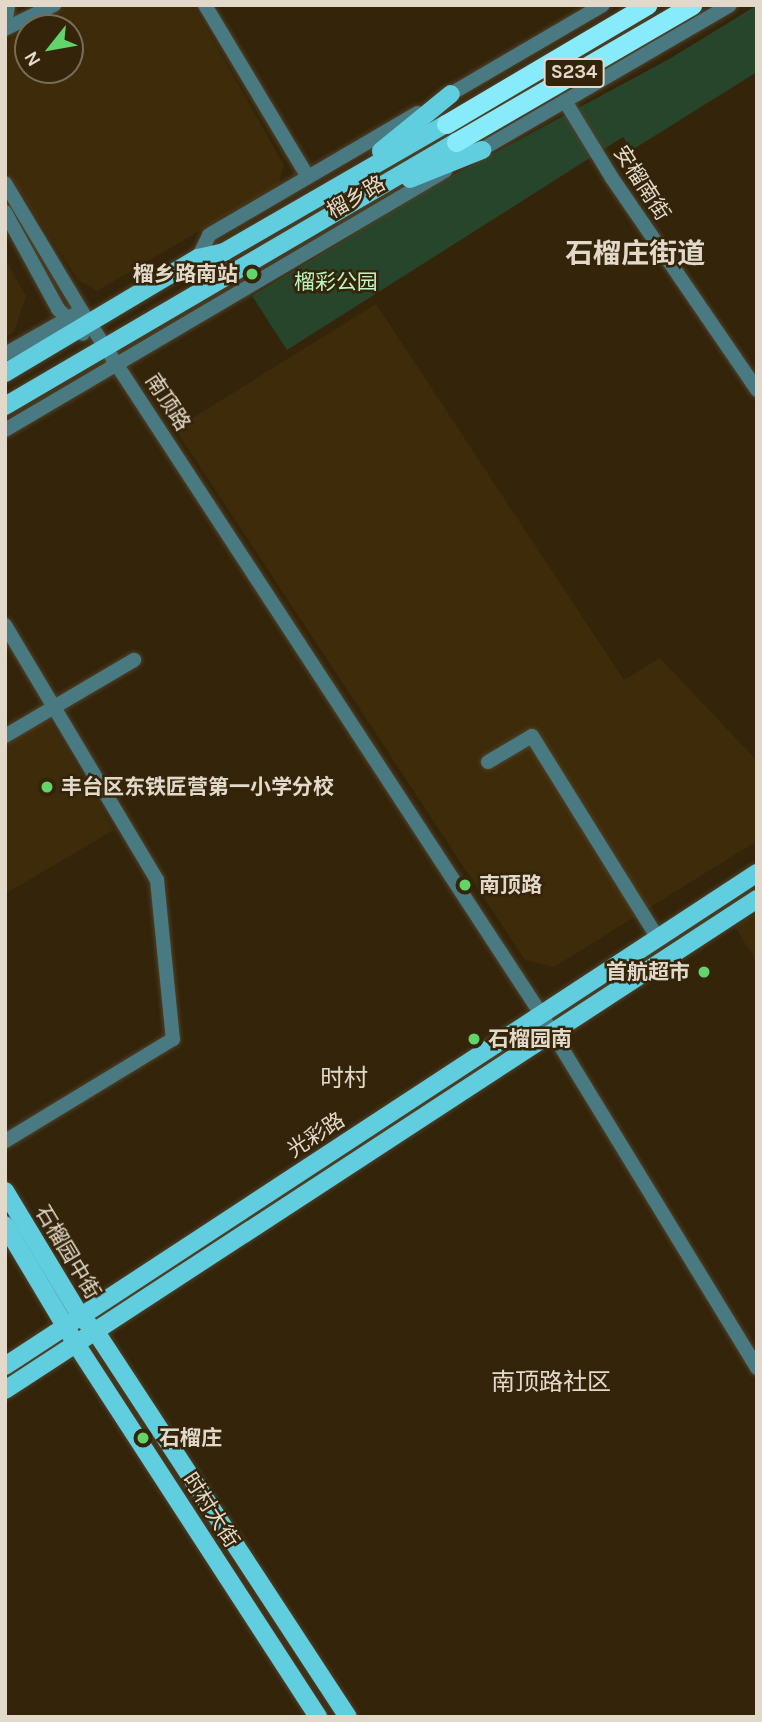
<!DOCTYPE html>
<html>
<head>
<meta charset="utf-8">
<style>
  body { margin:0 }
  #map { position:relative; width:762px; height:1722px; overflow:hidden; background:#33240a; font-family:Karla,"Noto Sans SC",sans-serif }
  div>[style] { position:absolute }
  .built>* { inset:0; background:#3e2b0a }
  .green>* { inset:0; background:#26452b }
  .roads { filter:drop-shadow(0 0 2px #4f4129) drop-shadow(0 0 2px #4f4129) }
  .minor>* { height:14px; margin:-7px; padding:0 7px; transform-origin:7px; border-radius:7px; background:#497a82 }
  .major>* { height:18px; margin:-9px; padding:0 9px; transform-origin:9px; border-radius:9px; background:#60cede }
  .highway>* { height:19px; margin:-9.5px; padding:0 9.5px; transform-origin:9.5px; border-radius:9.5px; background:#87ebfb }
  .dots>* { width:19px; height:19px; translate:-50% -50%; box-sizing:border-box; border:4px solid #33240a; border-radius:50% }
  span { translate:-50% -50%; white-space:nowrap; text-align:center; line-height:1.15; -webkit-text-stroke:5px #33240a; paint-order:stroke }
  .shield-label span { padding:2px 5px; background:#33240a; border:2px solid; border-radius:5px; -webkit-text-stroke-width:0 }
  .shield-label { font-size:19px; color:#e3d9ca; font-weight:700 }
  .street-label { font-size:21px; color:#e3d9ca }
  .poi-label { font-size:21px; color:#e3d9ca; font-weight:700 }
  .right { translate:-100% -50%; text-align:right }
  .left { translate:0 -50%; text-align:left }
  .park-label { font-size:21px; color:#bcf5c2 }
  .quarter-label { font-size:24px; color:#e3d9ca }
  .district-label { font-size:28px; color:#e3d9ca; font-weight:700 }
  .frame { position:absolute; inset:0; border:7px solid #e3d9ca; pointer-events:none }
  .north { position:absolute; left:14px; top:14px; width:70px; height:70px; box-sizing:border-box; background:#33240a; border:2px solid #796c57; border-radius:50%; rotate:239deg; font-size:19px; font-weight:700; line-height:28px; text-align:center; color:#e3d9ca }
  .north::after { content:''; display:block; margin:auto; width:24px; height:32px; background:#63d469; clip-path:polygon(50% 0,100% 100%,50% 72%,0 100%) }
</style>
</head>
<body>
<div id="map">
  <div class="built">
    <i style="clip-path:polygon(68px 5px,193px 5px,284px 165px,279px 184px,97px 291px,78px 280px,5px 169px,5px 42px,28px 28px,28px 70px,70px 70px,70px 28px,29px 28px)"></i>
    <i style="clip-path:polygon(5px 259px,26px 296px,14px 332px,5px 337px)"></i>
    <i style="clip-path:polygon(376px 304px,624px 680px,660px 658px,757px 761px,757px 841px,554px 967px,525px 960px,175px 429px)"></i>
    <i style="clip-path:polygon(49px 719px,114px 830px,5px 894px,5px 744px)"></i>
    <i style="clip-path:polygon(757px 913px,757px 963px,735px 927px)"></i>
  </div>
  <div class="green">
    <i style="clip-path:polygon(757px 5px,757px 72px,632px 150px,623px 137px,287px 350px,252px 296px,433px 186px,671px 58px)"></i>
  </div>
  <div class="roads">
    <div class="minor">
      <i style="left:205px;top:5px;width:200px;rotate:59.1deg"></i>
      <i style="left:5px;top:25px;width:20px;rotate:-81deg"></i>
      <i style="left:5px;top:29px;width:55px;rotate:-26.1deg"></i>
      <i style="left:442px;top:99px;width:186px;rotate:-30.3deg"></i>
      <i style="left:565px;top:101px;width:90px;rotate:58.6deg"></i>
      <i style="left:612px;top:178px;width:257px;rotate:55.6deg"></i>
      <i style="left:474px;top:154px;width:296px;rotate:-30.2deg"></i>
      <i style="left:5px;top:183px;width:148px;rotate:59.1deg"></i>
      <i style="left:81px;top:310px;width:841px;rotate:56.84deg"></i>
      <i style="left:541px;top:1014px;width:415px;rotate:58.6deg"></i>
      <i style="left:5px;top:212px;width:111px;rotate:61.3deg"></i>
      <i style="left:58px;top:309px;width:35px;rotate:45deg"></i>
      <i style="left:198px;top:258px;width:25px;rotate:-64deg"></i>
      <i style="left:209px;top:235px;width:242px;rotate:-30.3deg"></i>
      <i style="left:5px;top:354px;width:79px;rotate:-29.5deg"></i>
      <i style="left:5px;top:430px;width:511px;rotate:-30.48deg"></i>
      <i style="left:5px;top:625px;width:297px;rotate:59.2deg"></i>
      <i style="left:157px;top:880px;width:160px;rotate:84.3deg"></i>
      <i style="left:173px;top:1039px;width:197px;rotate:148.7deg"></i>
      <i style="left:5px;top:736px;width:150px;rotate:-30.5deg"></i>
      <i style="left:488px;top:762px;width:51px;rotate:-30.6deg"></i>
      <i style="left:532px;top:736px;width:237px;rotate:58.1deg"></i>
    </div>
    <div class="major">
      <i style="left:381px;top:151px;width:90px;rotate:-39.2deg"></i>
      <i style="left:410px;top:179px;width:78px;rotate:-21.9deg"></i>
      <i style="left:5px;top:373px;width:225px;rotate:-30.8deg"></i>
      <i style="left:198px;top:258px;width:27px;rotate:-13deg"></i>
      <i style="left:224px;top:252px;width:256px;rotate:-30deg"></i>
      <i style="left:5px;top:406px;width:523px;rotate:-30.34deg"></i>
      <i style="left:5px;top:1191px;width:147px;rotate:58.9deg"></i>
      <i style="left:81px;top:1317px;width:21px;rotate:45deg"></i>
      <i style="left:96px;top:1332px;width:460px;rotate:56.8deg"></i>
      <i style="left:5px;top:1225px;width:139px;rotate:59.2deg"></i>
      <i style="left:76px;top:1344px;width:445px;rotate:57deg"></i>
      <i style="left:5px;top:1366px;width:899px;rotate:-33.25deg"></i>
      <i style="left:5px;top:1390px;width:898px;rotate:-33.14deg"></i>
    </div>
    <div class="highway">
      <i style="left:446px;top:124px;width:234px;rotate:-30.6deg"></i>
      <i style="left:456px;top:142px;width:273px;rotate:-30.1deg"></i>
    </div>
  </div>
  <div class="dots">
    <i style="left:252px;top:274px;background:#63d469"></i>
    <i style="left:47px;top:787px;background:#63d469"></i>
    <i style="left:465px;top:885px;background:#63d469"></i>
    <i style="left:704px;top:972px;background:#63d469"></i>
    <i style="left:474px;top:1039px;background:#63d469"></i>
    <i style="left:143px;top:1438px;background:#63d469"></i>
  </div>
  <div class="shield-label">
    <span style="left:574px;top:73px">S234</span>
  </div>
  <div class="street-label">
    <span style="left:642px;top:183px;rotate:57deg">安榴南街</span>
    <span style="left:356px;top:197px;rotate:-30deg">榴乡路</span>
    <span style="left:168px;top:402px;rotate:57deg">南顶路</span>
    <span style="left:316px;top:1135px;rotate:-33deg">光彩路</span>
    <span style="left:68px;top:1252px;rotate:59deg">石榴园中街</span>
    <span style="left:211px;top:1510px;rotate:57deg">时村大街</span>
  </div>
  <div class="poi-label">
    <span class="right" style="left:238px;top:274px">榴乡路南站</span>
    <span class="left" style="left:61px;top:787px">丰台区东铁匠营第一小学分校</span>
    <span class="left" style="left:479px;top:885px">南顶路</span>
    <span class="right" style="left:690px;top:972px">首航超市</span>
    <span class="left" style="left:488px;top:1039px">石榴园南</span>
    <span class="left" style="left:159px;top:1438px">石榴庄</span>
  </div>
  <div class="park-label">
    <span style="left:336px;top:282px">榴彩公园</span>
  </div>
  <div class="quarter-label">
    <span style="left:344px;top:1079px">时村</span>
    <span style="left:551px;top:1383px">南顶路社区</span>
  </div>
  <div class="district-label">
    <span style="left:635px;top:254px">石榴庄街道</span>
  </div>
  <div class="frame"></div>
  <div class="north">N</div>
</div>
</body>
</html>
